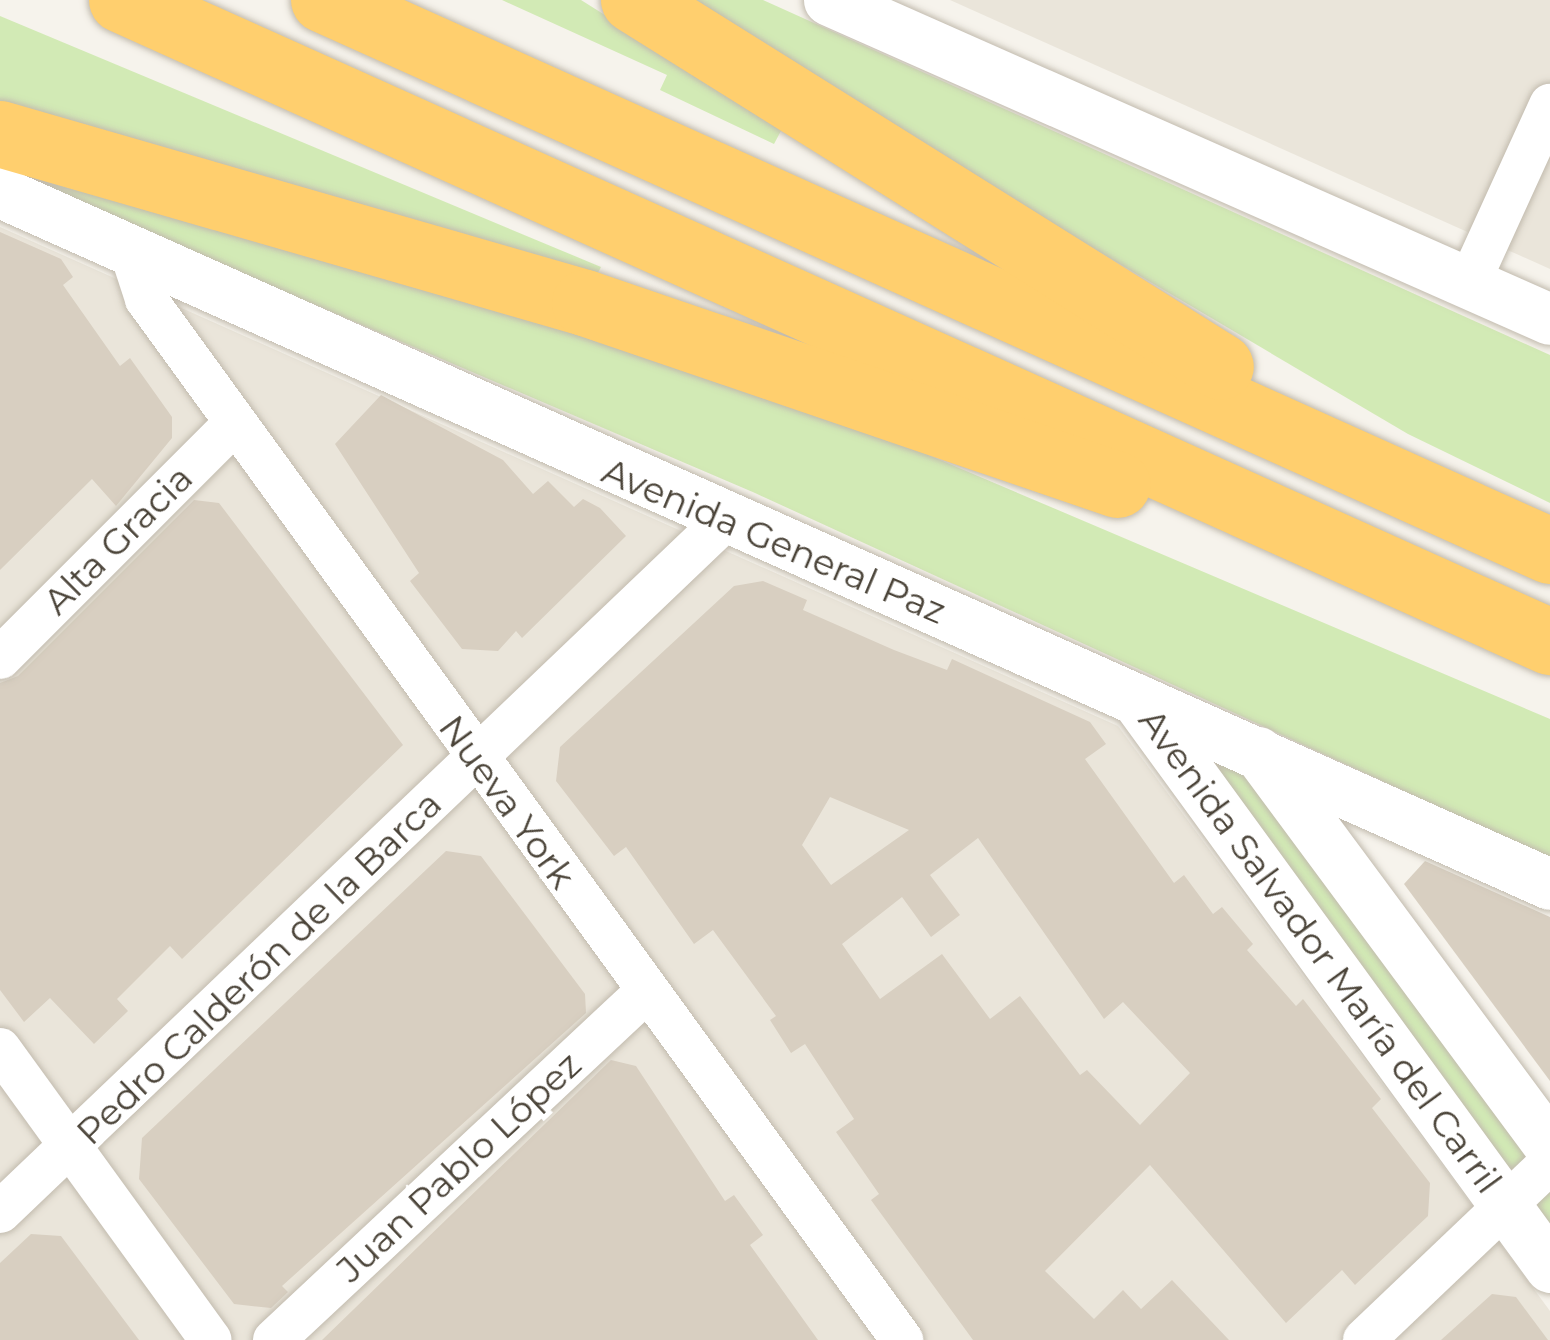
<!DOCTYPE html>
<html>
<head>
<meta charset="utf-8">
<style>
  body { margin:0 }
  #map { position:relative; width:1550px; height:1340px; overflow:hidden; background:#f6f3ec; font-family:Montserrat,sans-serif }
  div>[style] { position:absolute }
  .residential>* { inset:0; background:#eae5da }
  .green>* { inset:0; background:#d2eab5 }
  .building>* { inset:0; background:#d8cfc1 }
  .roads { filter:drop-shadow(0 0 3px #c2bbae) drop-shadow(0 0 3px #c2bbae) }
  .minor>* { height:42px; margin:-21px; padding:0 21px; transform-origin:21px; border-radius:21px; background:#fff }
  .tertiary>* { height:51px; margin:-25.5px; padding:0 25.5px; transform-origin:25.5px; border-radius:25.5px; background:#fff }
  .motorway>* { height:66px; margin:-33px; padding:0 33px; transform-origin:33px; border-radius:33px; background:#ffcf6e }
  span { translate:-50% -50%; white-space:nowrap; text-align:center; line-height:1.15; -webkit-text-stroke:10px #fff; paint-order:stroke }
  .street-label { font-size:36px; color:#4b4439 }
</style>
</head>
<body>
<div id="map">
  <div class="residential">
    <i style="clip-path:polygon(950px 0,1550px 0,1550px 269px)"></i>
    <i style="clip-path:polygon(0 227px,1118px 726px,1550px 1311px,1550px 1340px,0 1340px)"></i>
  </div>
  <div class="green">
    <i style="clip-path:polygon(502px 0,581px 0,783px 127px,774px 144px,660px 90px,667px 75px)"></i>
    <i style="clip-path:polygon(672px 0,763px 0,1550px 355px,1550px 503px,1408px 434px)"></i>
    <i style="clip-path:polygon(0 16px,601px 267px,590px 288px,0 110px)"></i>
    <i style="clip-path:polygon(0 170px,182px 201px,872px 431px,1550px 719px,1550px 858px,755px 493px)"></i>
    <i style="clip-path:polygon(1133px 694px,1256px 749px,1550px 1147px,1550px 1267px)"></i>
  </div>
  <div class="building">
    <i style="clip-path:polygon(0 232px,61px 259px,73px 277px,63px 285px,120px 366px,130px 358px,172px 417px,172px 438px,116px 506px,92px 479px,0 570px)"></i>
    <i style="clip-path:polygon(381px 395px,503px 460px,533px 494px,548px 481px,574px 507px,583px 499px,600px 508px,626px 536px,522px 638px,516px 631px,498px 651px,462px 649px,410px 581px,419px 573px,335px 444px)"></i>
    <i style="clip-path:polygon(194px 500px,219px 503px,403px 745px,182px 959px,170px 946px,117px 999px,128px 1011px,94px 1044px,50px 998px,24px 1022px,0 990px,0 683px,18px 676px)"></i>
    <i style="clip-path:polygon(evenodd,763px 581px,807px 600px,803px 610px,894px 650px,947px 670px,952px 659px,1090px 722px,1106px 744px,1085px 759px,1174px 883px,1184px 875px,1213px 914px,1222px 907px,1253px 944px,1247px 950px,1296px 1006px,1303px 999px,1381px 1099px,1372px 1108px,1430px 1183px,1428px 1216px,1355px 1285px,1342px 1270px,1286px 1323px,1150px 1165px,1045px 1271px,1094px 1319px,1123px 1290px,1141px 1309px,1172px 1280px,1229px 1340px,973px 1340px,871px 1200px,879px 1194px,836px 1132px,854px 1119px,805px 1044px,791px 1053px,770px 1020px,776px 1016px,713px 930px,694px 944px,626px 847px,614px 856px,556px 781px,560px 747px,734px 586px,763px 581px,830px 797px,909px 830px,831px 885px,802px 845px,830px 797px,763px 581px,978px 838px,1104px 1019px,1123px 1002px,1190px 1073px,1140px 1125px,1087px 1070px,1080px 1075px,1020px 996px,990px 1019px,942px 954px,880px 999px,842px 944px,902px 897px,931px 937px,960px 915px,930px 875px,978px 838px)"></i>
    <i style="clip-path:polygon(446px 851px,481px 856px,585px 994px,586px 1013px,282px 1286px,288px 1292px,271px 1308px,234px 1304px,139px 1179px,142px 1138px)"></i>
    <i style="clip-path:polygon(1425px 861px,1550px 917px,1550px 1081px,1404px 884px)"></i>
    <i style="clip-path:polygon(611px 1060px,636px 1066px,725px 1201px,734px 1195px,763px 1235px,750px 1245px,818px 1340px,322px 1340px)"></i>
    <i style="clip-path:polygon(31px 1234px,61px 1236px,139px 1340px,0 1340px,0 1263px)"></i>
    <i style="clip-path:polygon(1492px 1294px,1516px 1297px,1548px 1340px,1441px 1340px)"></i>
  </div>
  <div class="roads">
    <div class="minor">
      <i style="left:131px;top:253px;width:48px;rotate:71.9deg"></i>
      <i style="left:146px;top:299px;width:1287px;rotate:54.01deg"></i>
      <i style="left:1469px;top:283px;width:196px;rotate:-65.5deg"></i>
      <i style="left:0;top:658px;width:332px;rotate:-45deg"></i>
      <i style="left:0;top:1049px;width:359px;rotate:54.1deg"></i>
      <i style="left:0;top:1212px;width:999px;rotate:-43.66deg"></i>
      <i style="left:274px;top:1340px;width:508px;rotate:-43.09deg"></i>
      <i style="left:1364px;top:1340px;width:257px;rotate:-43.6deg"></i>
    </div>
    <div class="tertiary">
      <i style="left:829px;top:0;width:788px;rotate:23.87deg"></i>
      <i style="left:0;top:192px;width:1697px;rotate:24.06deg"></i>
      <i style="left:1136px;top:699px;width:703px;rotate:53.91deg"></i>
      <i style="left:1258px;top:752px;width:491px;rotate:53.5deg"></i>
    </div>
    <div class="motorway">
      <i style="left:122px;top:0;width:1566px;rotate:24.21deg"></i>
      <i style="left:324px;top:0;width:1344px;rotate:24.2deg"></i>
      <i style="left:634px;top:0;width:692px;rotate:32.01deg"></i>
      <i style="left:0;top:134px;width:609px;rotate:16.11deg"></i>
      <i style="left:585px;top:303px;width:563px;rotate:18.85deg"></i>
    </div>
  </div>
  <div class="street-label">
    <span style="left:118px;top:540px;rotate:-45deg">Alta Gracia</span>
    <span style="left:774px;top:541px;rotate:23deg">Avenida General Paz</span>
    <span style="left:507px;top:802px;rotate:54deg">Nueva York</span>
    <span style="left:1320px;top:951px;rotate:54deg">Avenida Salvador María del Carril</span>
    <span style="left:259px;top:968px;rotate:-44deg">Pedro Calderón de la Barca</span>
    <span style="left:459px;top:1167px;rotate:-43deg">Juan Pablo López</span>
  </div>
</div>
</body>
</html>
